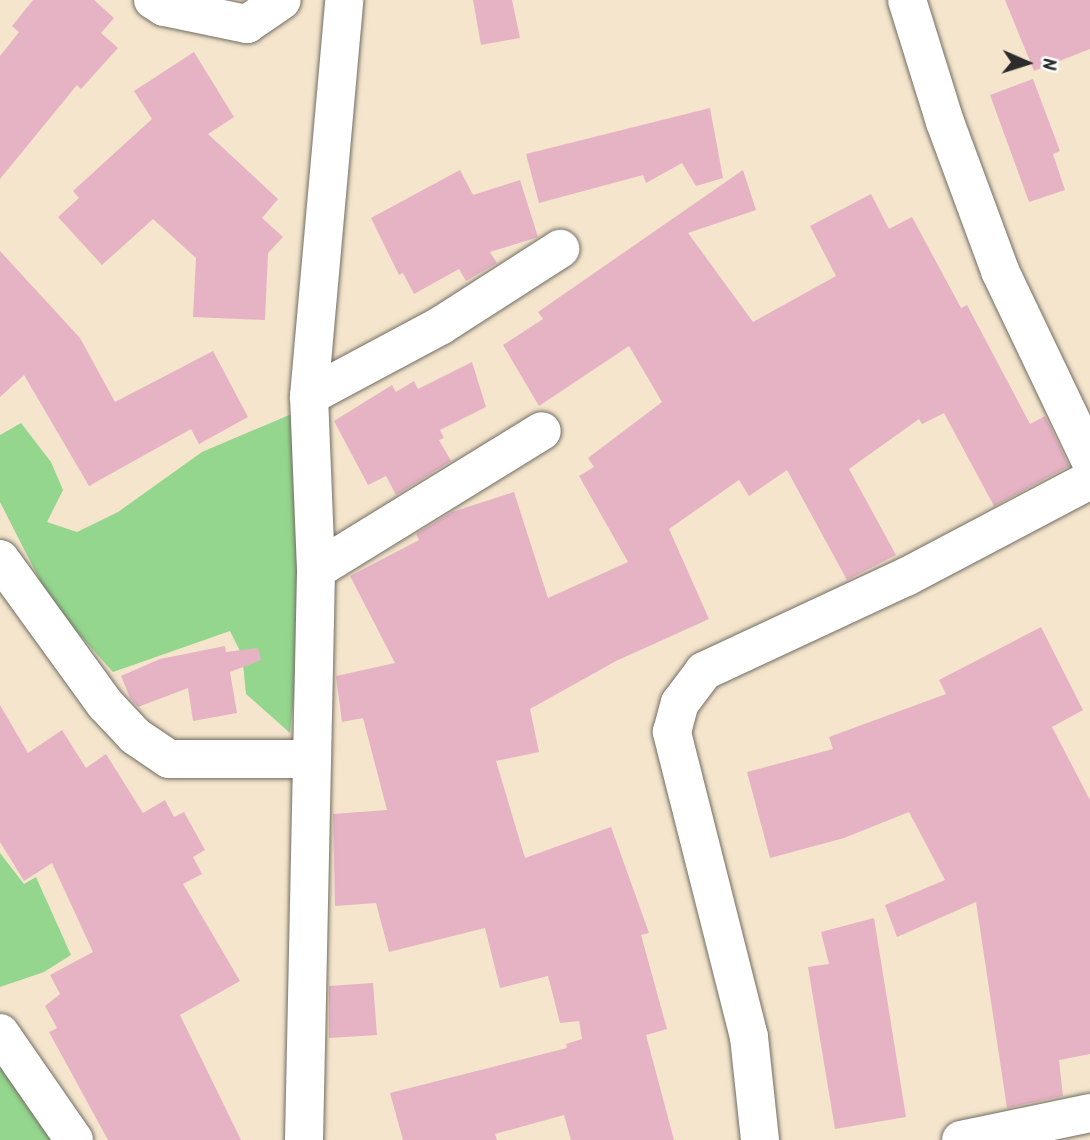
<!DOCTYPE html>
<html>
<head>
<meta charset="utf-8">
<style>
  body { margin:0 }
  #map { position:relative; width:1090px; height:1140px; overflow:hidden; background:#f4e5cc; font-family:Kalam,sans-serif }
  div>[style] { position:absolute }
  .green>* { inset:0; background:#94d68e }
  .building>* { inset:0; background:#e6b3c5 }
  .roads { filter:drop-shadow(0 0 2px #716c63) drop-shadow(0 0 2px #716c63) }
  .minor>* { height:38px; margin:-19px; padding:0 19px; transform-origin:19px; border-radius:19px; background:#fff }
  span { translate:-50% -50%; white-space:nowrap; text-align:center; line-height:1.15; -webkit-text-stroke:7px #fff; paint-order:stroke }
  .north { position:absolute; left:992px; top:28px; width:70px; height:70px; -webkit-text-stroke:5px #fff; paint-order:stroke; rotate:93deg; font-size:19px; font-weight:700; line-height:28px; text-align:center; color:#2b2b2b }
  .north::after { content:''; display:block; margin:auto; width:24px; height:32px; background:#2b2b2b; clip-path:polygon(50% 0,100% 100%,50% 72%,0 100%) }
</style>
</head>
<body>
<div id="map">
  <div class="green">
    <i style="clip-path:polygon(301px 410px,298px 659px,290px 733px,246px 694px,242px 655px,230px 631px,113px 672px,52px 604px,0 502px,0 435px,21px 423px,51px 462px,63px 490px,47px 522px,77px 532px,118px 512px,202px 452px)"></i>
    <i style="clip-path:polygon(0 853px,24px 884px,36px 877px,71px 955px,44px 972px,0 987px)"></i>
    <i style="clip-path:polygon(0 1049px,55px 1140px,0 1140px)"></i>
  </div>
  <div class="building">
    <i style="clip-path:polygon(33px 0,94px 0,114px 18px,101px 33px,118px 48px,81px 89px,77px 85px,0 179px,0 56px,19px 32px,12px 26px)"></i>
    <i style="clip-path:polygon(473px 0,512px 0,520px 38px,481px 45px)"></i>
    <i style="clip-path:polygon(1005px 0,1090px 0,1090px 49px,1034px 71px)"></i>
    <i style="clip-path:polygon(194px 52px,234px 117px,208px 134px,278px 199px,262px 218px,283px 237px,268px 253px,265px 320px,193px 317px,196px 258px,153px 219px,102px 265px,58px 217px,79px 198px,73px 191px,152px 119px,134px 91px)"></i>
    <i style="clip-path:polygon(1033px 79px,1060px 151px,1053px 154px,1065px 190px,1029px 202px,990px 95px)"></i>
    <i style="clip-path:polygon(710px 108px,723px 178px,696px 186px,682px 163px,646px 183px,643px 175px,539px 203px,526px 154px)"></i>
    <i style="clip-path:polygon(460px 170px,473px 195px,520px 180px,538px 237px,490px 252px,497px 263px,466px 281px,459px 269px,414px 294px,403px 273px,399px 275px,371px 218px)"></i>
    <i style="clip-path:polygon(743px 170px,756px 210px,688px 233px,753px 322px,836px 276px,810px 226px,871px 194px,889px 229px,912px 217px,961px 308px,967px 305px,1030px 424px,1045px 416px,1069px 466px,994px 506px,944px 413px,922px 424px,919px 419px,849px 469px,896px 555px,847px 580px,787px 470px,749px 496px,739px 480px,669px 529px,709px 619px,616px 661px,530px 709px,539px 752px,496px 761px,525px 858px,611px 827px,649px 933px,641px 935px,667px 1029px,646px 1035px,674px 1140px,571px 1140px,564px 1115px,495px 1134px,497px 1140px,403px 1140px,390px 1093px,567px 1048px,566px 1044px,582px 1039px,579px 1021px,560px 1023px,548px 976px,500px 988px,485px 928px,389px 952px,376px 903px,335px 906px,333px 814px,387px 810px,363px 718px,342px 722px,336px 676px,395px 663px,350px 576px,419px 540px,416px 534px,452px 512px,514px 492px,548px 598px,628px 562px,579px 476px,594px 467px,588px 458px,662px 402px,629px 346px,539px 406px,503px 345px,543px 319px,538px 312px)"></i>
    <i style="clip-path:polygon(0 251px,80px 338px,115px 402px,213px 351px,248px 417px,199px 444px,191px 429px,89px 486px,24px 375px,0 397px)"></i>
    <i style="clip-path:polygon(472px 362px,486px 407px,440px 430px,444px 438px,439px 440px,451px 461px,396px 495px,386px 476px,368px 485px,334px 421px,392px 385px,396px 392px,414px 381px,418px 389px)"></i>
    <i style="clip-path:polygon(1041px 627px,1083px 710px,1052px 727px,1090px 800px,1090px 1054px,1059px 1060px,1063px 1096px,1007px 1108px,976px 902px,897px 937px,885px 905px,945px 880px,909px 812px,844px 838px,770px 858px,747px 772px,833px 749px,829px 737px,946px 694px,939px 680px)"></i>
    <i style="clip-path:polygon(225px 646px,226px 652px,258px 648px,261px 660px,230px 672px,237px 713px,193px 721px,188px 688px,138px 707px,130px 698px,121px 676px,160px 659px)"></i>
    <i style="clip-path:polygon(0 705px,28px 753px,62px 730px,86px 768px,106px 754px,143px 813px,165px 800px,174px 817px,184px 812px,205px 850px,193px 857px,202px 874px,183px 884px,240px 981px,180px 1015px,241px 1140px,108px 1140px,49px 1032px,57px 1028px,45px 1006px,60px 994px,50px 975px,93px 952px,52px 863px,24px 881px,0 842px)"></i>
    <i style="clip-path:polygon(874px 918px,906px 1117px,835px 1129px,808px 967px,829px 964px,821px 932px)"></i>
    <i style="clip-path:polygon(373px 983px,377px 1035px,329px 1038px,329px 986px)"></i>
  </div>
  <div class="roads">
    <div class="minor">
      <i style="left:153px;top:0;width:13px;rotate:32deg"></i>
      <i style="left:164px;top:7px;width:85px;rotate:11.6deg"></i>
      <i style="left:247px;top:24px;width:42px;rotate:-34.4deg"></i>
      <i style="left:907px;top:0;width:128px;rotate:72.7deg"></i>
      <i style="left:945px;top:122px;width:159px;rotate:69.7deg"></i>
      <i style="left:1000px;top:271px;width:209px;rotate:64.5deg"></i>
      <i style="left:309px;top:396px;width:149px;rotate:-28.1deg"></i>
      <i style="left:440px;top:326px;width:143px;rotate:-32.7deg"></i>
      <i style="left:0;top:559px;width:179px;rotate:54.1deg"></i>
      <i style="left:105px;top:704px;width:44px;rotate:46.8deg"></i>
      <i style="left:135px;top:736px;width:41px;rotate:34.1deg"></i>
      <i style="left:169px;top:759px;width:143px"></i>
      <i style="left:316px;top:570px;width:265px;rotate:-31.6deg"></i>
      <i style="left:0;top:1033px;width:130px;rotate:55.3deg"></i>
      <i style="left:304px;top:1140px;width:570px;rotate:-88.79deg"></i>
      <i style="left:316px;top:570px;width:174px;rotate:-92.3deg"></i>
      <i style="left:309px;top:396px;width:398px;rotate:-84.9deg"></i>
      <i style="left:760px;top:1140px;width:104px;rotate:-96.1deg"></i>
      <i style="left:749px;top:1037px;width:315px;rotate:-104.2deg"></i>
      <i style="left:672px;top:732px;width:30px;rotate:-75deg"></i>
      <i style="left:680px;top:703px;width:40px;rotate:-53deg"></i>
      <i style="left:704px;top:671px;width:223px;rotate:-25deg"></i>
      <i style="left:906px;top:577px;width:208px;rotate:-27.8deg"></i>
      <i style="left:961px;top:1140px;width:132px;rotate:-11.8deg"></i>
    </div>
  </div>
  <div class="north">N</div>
</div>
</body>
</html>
